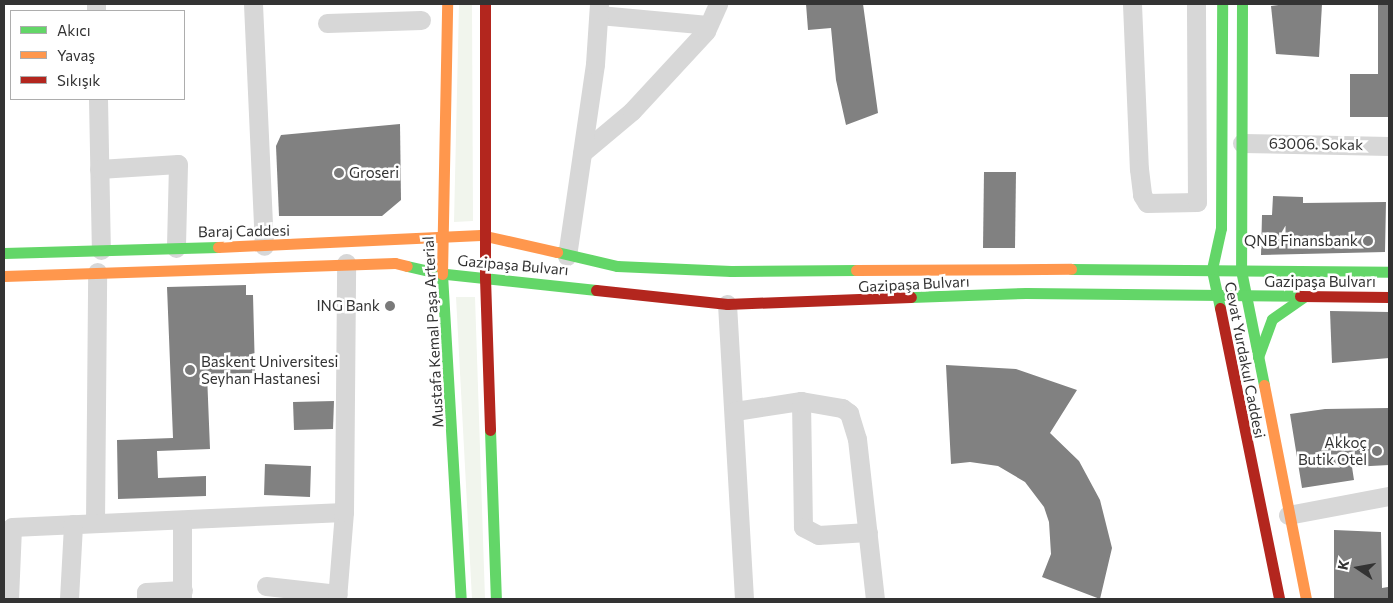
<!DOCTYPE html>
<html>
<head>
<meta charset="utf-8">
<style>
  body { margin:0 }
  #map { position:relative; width:1393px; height:603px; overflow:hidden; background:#fff; font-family:Commissioner,sans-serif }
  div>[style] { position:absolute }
  .green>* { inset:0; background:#f1f5ed }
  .building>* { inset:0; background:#818181 }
  .street>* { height:19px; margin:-9.5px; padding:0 9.5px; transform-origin:9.5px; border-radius:9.5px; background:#d7d7d7 }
  .fast>* { height:11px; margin:-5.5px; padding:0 5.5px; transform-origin:5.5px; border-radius:5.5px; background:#63d668 }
  .slow>* { height:11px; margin:-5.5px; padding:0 5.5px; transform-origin:5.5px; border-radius:5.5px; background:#ff974d }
  .jam>* { height:11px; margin:-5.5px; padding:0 5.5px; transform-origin:5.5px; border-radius:5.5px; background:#b3261e }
  .dots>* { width:14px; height:14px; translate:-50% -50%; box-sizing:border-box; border:2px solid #fff; border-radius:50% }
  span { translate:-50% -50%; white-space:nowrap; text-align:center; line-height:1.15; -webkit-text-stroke:5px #fff; paint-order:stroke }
  .street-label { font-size:15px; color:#333 }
  .poi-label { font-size:15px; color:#333 }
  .left { translate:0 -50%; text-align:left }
  .right { translate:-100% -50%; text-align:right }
  .frame { position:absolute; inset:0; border:5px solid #333; pointer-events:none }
  .legend { position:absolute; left:10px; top:10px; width:175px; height:90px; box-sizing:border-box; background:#fff; border:1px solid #adadad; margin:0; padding:6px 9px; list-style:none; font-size:15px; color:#333 }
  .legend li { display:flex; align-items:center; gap:10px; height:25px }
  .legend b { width:25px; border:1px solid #adadad }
  .north { position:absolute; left:1333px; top:543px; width:50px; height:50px; -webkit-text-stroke:4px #fff; paint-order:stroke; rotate:282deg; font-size:14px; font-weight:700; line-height:20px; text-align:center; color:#333 }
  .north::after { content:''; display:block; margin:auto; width:18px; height:22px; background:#333; clip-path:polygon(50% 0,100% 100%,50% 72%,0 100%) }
</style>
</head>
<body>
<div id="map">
  <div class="green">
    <i style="clip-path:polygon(459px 4px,472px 4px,473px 221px,454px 222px)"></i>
    <i style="clip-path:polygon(456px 297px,475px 297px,485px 599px,472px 599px)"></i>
  </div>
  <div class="building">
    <i style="clip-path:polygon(806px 4px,863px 4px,878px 113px,846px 125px,836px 80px,831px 28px,808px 30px)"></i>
    <i style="clip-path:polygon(1286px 4px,1322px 4px,1319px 57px,1276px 54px,1271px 6px)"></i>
    <i style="clip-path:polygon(1378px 4px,1389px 4px,1389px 117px,1350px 117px,1350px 74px,1378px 74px)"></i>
    <i style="clip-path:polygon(400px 124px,401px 200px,382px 216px,279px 216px,276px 146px,281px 135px)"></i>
    <i style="clip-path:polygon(984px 172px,1016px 172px,1015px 248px,983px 248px)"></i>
    <i style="clip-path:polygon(1273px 196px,1303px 197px,1303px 203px,1386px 202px,1385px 252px,1261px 255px,1262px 215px,1272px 215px)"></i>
    <i style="clip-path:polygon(246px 285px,246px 295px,253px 295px,255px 373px,207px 374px,210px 449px,157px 451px,158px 478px,206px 476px,206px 496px,118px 499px,117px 440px,173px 438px,167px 287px)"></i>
    <i style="clip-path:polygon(1330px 311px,1389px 312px,1389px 358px,1332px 363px)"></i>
    <i style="clip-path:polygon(946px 365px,1016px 369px,1077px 390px,1050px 433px,1079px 461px,1100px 500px,1112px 548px,1100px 599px,1042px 577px,1051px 554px,1049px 522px,1044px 507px,1025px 482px,998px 466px,970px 462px,951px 464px)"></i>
    <i style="clip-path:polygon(334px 401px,333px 429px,294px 430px,293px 402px)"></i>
    <i style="clip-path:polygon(1389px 408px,1389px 465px,1352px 467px,1354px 480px,1302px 488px,1290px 414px,1325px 409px)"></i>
    <i style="clip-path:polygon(265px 464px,311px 466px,310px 497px,264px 495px)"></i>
    <i style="clip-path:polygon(1334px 530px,1381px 532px,1382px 588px,1388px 587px,1389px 599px,1334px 599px)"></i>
  </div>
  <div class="street">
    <i style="left:96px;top:4px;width:7px;rotate:90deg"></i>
    <i style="left:253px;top:4px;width:242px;rotate:87.4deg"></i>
    <i style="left:1132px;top:4px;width:165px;rotate:87.6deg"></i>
    <i style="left:1139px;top:169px;width:26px;rotate:83deg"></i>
    <i style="left:1142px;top:195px;width:9px;rotate:58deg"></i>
    <i style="left:1147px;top:203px;width:50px;rotate:-1.1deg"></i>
    <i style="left:1197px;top:202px;width:198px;rotate:-90.3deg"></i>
    <i style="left:599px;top:15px;width:109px;rotate:5.2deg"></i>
    <i style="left:327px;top:23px;width:94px;rotate:-1.8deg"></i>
    <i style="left:98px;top:99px;width:151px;rotate:88.9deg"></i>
    <i style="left:1242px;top:143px;width:147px;rotate:1.2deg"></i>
    <i style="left:582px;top:153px;width:65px;rotate:-40deg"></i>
    <i style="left:632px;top:111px;width:109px;rotate:-47.2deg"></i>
    <i style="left:706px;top:31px;width:30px;rotate:-66deg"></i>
    <i style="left:99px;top:169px;width:79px;rotate:-3.6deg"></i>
    <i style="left:178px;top:164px;width:84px;rotate:91.4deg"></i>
    <i style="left:567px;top:256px;width:194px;rotate:-81.7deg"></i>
    <i style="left:595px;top:64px;width:60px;rotate:-86.2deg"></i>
    <i style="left:727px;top:304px;width:295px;rotate:86.7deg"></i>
    <i style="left:801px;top:401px;width:126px;rotate:89.1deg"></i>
    <i style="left:803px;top:527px;width:17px;rotate:28deg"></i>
    <i style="left:818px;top:535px;width:50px;rotate:-3.4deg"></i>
    <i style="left:735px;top:411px;width:67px;rotate:-8.6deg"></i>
    <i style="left:801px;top:401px;width:42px;rotate:9.7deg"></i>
    <i style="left:842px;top:408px;width:9px;rotate:36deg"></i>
    <i style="left:849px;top:413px;width:27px;rotate:73deg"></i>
    <i style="left:857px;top:439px;width:161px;rotate:83.6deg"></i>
    <i style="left:1288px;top:515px;width:103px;rotate:-10.7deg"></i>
    <i style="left:95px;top:523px;width:251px;rotate:-89.5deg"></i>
    <i style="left:266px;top:586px;width:72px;rotate:6.3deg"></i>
    <i style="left:9px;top:599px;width:72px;rotate:-87.6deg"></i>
    <i style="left:12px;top:527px;width:332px;rotate:-2.6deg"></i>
    <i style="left:69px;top:599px;width:75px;rotate:-86.9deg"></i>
    <i style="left:146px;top:599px;width:7px;rotate:-90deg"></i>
    <i style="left:146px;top:592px;width:37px;rotate:-3deg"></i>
    <i style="left:182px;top:599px;width:79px;rotate:-90deg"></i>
    <i style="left:337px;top:599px;width:87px;rotate:-85.4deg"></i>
    <i style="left:344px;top:512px;width:249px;rotate:-89.5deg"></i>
  </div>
  <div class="fast">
    <i style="left:1242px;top:4px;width:266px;rotate:90.2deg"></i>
    <i style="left:1241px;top:270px;width:117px;rotate:78.7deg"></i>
    <i style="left:557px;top:252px;width:62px;rotate:13.1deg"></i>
    <i style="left:617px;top:266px;width:114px;rotate:2.5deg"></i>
    <i style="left:731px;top:271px;width:125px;rotate:-0.5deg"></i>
    <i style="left:4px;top:253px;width:214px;rotate:-1.6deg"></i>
    <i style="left:407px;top:266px;width:31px;rotate:13deg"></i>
    <i style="left:437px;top:273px;width:160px;rotate:6.1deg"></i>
    <i style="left:1071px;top:269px;width:318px;rotate:0.5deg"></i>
    <i style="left:442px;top:274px;width:326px;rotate:86.7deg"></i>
    <i style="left:911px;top:297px;width:115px;rotate:-2deg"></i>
    <i style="left:1026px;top:293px;width:274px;rotate:0.6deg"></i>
    <i style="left:1220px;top:308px;width:40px;rotate:-102deg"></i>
    <i style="left:1212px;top:269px;width:42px;rotate:-77.6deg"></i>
    <i style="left:1221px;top:228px;width:224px;rotate:-89.7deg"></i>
    <i style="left:1258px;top:357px;width:40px;rotate:-69.8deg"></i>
    <i style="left:1272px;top:319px;width:39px;rotate:-35deg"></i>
    <i style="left:490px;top:430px;width:169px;rotate:88deg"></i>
  </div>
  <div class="slow">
    <i style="left:218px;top:247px;width:263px;rotate:-2.6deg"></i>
    <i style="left:481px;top:235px;width:78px;rotate:12.6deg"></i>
    <i style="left:856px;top:270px;width:215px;rotate:-0.3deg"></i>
    <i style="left:442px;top:274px;width:270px;rotate:-88.9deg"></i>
    <i style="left:4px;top:276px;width:391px;rotate:-1.9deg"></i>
    <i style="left:395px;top:263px;width:12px;rotate:14deg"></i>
    <i style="left:1264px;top:385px;width:218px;rotate:78.9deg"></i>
  </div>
  <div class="jam">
    <i style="left:485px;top:4px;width:274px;rotate:90deg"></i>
    <i style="left:485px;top:278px;width:152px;rotate:88.1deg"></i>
    <i style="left:596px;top:290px;width:132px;rotate:6.1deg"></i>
    <i style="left:727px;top:304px;width:184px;rotate:-2.2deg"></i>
    <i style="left:1300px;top:296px;width:89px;rotate:0.6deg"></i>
    <i style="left:1220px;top:308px;width:297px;rotate:78.5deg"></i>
  </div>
  <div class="dots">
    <i style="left:339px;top:173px;background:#7a7a7a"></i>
    <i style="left:1368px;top:241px;background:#7a7a7a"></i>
    <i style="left:390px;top:306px;background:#7a7a7a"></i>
    <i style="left:190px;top:370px;background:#7a7a7a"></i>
    <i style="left:1377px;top:451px;background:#7a7a7a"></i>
  </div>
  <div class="street-label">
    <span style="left:1316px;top:144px;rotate:1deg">63006. Sokak</span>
    <span style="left:244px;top:231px;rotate:-1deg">Baraj Caddesi</span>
    <span style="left:513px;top:265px;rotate:5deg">Gazipaşa Bulvarı</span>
    <span style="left:1320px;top:282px">Gazipaşa Bulvarı</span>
    <span style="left:914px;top:284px;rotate:-3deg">Gazipaşa Bulvarı</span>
    <span style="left:433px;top:332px;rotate:-93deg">Mustafa Kemal Paşa Arterial</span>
    <span style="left:1245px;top:360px;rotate:79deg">Cevat Yurdakul Caddesi</span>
  </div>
  <div class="poi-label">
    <span class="left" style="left:349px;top:173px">Groseri</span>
    <span class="right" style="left:1358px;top:241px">QNB Finansbank</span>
    <span class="right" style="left:380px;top:306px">ING Bank</span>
    <span class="left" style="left:201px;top:370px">Baskent Universitesi<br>Seyhan Hastanesi</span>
    <span class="right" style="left:1367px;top:451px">Akkoç<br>Butik Otel</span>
  </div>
  <div class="frame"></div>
  <ul class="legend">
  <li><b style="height:6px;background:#63d668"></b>Akıcı</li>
  <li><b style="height:6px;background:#ff974d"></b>Yavaş</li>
  <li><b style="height:6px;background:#b3261e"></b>Sıkışık</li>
  </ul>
  <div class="north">K</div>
</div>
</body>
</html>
